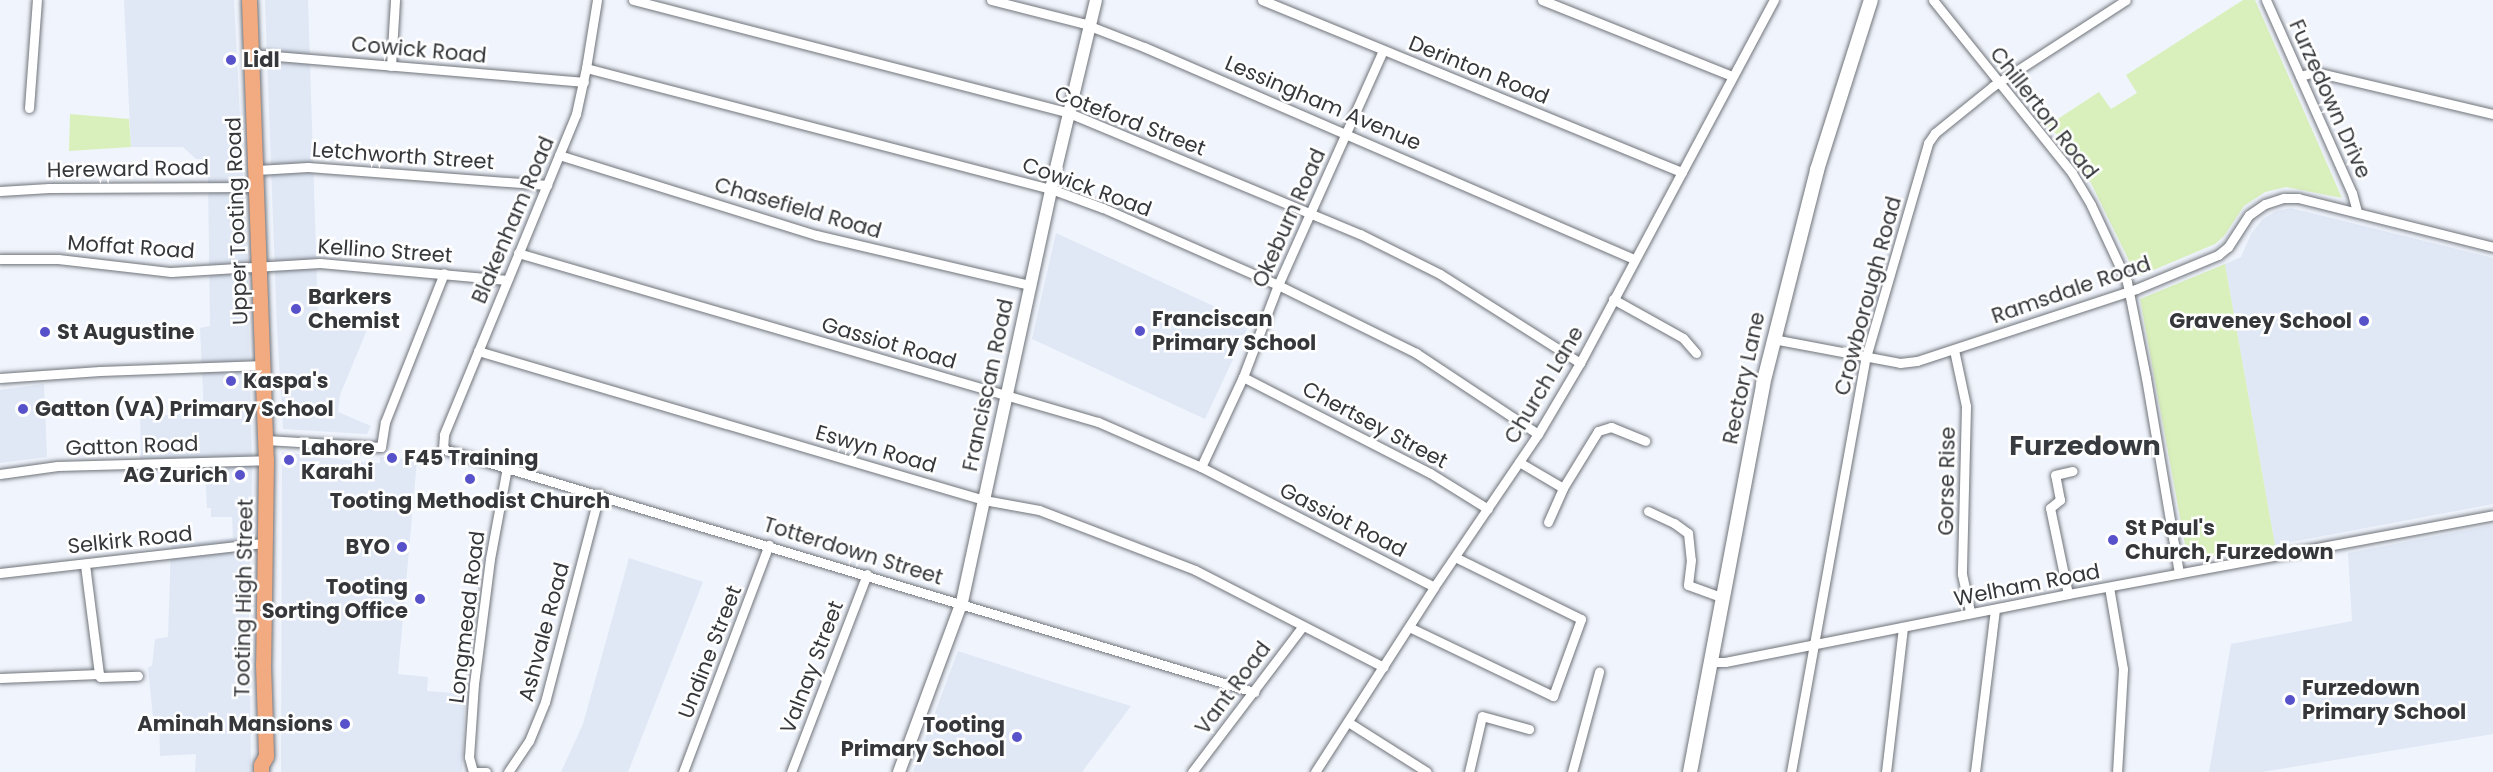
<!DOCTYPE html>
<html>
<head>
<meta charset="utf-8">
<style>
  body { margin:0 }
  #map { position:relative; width:2493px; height:772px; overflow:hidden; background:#f0f4fc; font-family:Poppins,sans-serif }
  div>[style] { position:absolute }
  .built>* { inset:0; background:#e0e8f6 }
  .green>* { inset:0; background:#d9f0bc }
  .roads { filter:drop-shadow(0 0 2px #70747a) drop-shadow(0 0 2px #70747a) }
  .minor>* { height:9px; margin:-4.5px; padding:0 4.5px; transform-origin:4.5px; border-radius:4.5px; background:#fff }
  .tertiary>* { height:12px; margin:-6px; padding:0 6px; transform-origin:6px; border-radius:6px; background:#fff }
  .secondary>* { height:14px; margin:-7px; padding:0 7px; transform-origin:7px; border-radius:7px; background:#fff }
  .trunk>* { height:15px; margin:-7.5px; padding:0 7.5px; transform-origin:7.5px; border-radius:7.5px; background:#f2aa80 }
  .dots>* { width:16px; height:16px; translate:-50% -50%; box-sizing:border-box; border:3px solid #fff; border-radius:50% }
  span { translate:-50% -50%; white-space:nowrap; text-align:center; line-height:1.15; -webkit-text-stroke:5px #fff; paint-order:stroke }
  .street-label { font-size:21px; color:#35373a }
  .poi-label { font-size:21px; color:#35373a; font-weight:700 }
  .left { translate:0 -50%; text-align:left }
  .right { translate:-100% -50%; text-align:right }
  .district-label { font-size:27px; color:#373b40; font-weight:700 }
</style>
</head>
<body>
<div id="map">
  <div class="built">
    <i style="clip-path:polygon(124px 0,234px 0,248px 278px,252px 473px,249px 611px,251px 772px,195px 772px,196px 754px,160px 756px,159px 718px,153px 718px,148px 667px,152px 666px,155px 639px,168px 637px,171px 545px,233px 538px,232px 517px,211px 517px,211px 508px,207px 508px,205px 470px,138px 474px,141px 452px,140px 416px,204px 414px,200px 328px,210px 326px,208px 176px,207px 159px,196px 159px,183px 147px,131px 147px)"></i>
    <i style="clip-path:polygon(265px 0,308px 0,318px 315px,371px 320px,340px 395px,338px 412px,371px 426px,367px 434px,283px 429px,277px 328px)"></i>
    <i style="clip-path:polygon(2291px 208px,2493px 258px,2493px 504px,2275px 545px,2225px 264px,2241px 257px,2251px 234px,2263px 219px,2276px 211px)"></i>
    <i style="clip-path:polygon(1056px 233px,1250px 323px,1205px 419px,1032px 339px)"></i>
    <i style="clip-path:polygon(44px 384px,47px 457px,0 463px,0 390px)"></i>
    <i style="clip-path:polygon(282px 452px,371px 463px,380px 463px,380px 457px,417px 460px,398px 674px,428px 677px,427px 691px,465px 694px,462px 772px,281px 772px)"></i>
    <i style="clip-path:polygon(2493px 525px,2493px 734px,2262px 772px,2209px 772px,2231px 644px,2352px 621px,2348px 553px)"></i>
    <i style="clip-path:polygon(629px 558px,703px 582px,628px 772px,561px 772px,583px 724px)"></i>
    <i style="clip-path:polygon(958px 651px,1062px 685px,1131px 706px,1082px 772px,913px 772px)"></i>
  </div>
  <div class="green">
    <i style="clip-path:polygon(2243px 0,2255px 0,2342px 198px,2286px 187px,2265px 192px,2244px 206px,2224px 236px,2215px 244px,2137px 277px,2091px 183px,2060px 144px,2060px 137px,2047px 126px,2099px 92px,2111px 109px,2137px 93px,2126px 75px)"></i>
    <i style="clip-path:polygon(70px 114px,129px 119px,131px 147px,69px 151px)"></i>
    <i style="clip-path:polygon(2225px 264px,2275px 545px,2188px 561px,2140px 299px)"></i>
  </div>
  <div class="roads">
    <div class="minor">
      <i style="left:597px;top:0;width:69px;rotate:99.2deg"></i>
      <i style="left:586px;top:68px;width:47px;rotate:102.3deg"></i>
      <i style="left:576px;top:114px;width:347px;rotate:112.4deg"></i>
      <i style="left:444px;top:435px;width:14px;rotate:94deg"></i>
      <i style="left:443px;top:449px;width:847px;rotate:16.68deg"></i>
      <i style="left:633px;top:0;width:450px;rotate:14.5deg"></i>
      <i style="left:1069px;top:113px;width:315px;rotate:22.6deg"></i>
      <i style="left:1360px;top:234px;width:89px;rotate:26.6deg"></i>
      <i style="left:1440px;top:274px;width:166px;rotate:32.4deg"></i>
      <i style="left:991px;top:0;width:94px;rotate:14.2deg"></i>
      <i style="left:1082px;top:23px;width:66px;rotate:21.2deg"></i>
      <i style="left:1144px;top:47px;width:534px;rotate:23.4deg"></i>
      <i style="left:1262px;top:0;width:454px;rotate:22.3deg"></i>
      <i style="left:1542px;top:0;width:205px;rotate:21.8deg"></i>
      <i style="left:1933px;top:0;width:222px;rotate:51.2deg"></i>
      <i style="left:2072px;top:173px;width:37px;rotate:59deg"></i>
      <i style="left:2091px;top:205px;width:85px;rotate:64.9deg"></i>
      <i style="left:2127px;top:282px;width:98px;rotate:78.8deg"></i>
      <i style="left:2146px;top:378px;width:198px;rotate:80.4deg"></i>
      <i style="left:2266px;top:0;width:211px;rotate:66deg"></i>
      <i style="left:2352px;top:193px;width:20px;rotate:75deg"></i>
      <i style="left:252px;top:54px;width:333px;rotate:4.8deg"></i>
      <i style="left:391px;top:66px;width:66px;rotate:-86.5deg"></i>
      <i style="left:586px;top:68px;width:480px;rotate:14.6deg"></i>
      <i style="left:1051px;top:189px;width:55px;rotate:20.1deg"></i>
      <i style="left:1103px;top:208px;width:191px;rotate:23.7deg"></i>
      <i style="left:1278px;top:285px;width:154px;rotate:26.2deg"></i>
      <i style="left:1416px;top:353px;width:146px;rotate:33.6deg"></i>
      <i style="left:2300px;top:76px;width:16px;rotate:-15deg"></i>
      <i style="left:2315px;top:72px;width:183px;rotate:13.3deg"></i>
      <i style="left:29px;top:108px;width:108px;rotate:-85.8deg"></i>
      <i style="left:559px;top:155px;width:269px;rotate:17.3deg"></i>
      <i style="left:816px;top:235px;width:220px;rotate:13.2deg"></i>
      <i style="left:257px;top:170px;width:51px;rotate:-3.4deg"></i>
      <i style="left:308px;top:167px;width:240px;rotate:4.3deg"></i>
      <i style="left:0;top:191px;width:49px;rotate:-3.5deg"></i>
      <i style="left:49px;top:188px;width:208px;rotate:-0.3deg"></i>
      <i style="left:518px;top:253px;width:604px;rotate:16.25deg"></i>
      <i style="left:1098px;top:422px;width:112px;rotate:23.6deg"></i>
      <i style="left:1201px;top:467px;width:262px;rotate:27.2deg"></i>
      <i style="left:0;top:259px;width:58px"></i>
      <i style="left:58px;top:259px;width:114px;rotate:6.6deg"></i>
      <i style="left:171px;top:272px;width:149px;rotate:-3.5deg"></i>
      <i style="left:320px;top:263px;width:188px;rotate:5.2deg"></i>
      <i style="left:1613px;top:299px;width:80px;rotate:29.1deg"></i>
      <i style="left:1683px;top:338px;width:20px;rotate:49deg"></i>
      <i style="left:1773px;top:339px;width:129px;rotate:10.7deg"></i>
      <i style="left:1900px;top:363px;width:17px;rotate:-7deg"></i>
      <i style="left:1917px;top:361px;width:231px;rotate:-18.2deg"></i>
      <i style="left:2136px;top:289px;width:89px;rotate:-22.5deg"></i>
      <i style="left:2218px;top:255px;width:13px;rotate:-39deg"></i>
      <i style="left:2228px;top:247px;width:38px;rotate:-57deg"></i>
      <i style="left:2249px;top:215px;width:19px;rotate:-35deg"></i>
      <i style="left:2265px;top:204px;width:20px;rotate:-18deg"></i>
      <i style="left:2284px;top:198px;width:14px"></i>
      <i style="left:2298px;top:198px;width:201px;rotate:14.1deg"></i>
      <i style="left:1954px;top:350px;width:57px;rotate:77.9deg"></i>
      <i style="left:1966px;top:406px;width:168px;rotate:91.4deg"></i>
      <i style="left:1962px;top:574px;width:40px;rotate:78deg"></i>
      <i style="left:478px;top:351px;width:527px;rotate:16.41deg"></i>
      <i style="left:984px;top:500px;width:56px;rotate:10.3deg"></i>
      <i style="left:1039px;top:510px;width:167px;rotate:21deg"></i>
      <i style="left:1195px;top:570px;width:212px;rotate:27.2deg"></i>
      <i style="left:1243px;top:377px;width:210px;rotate:27.2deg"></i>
      <i style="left:1430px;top:473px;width:68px;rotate:31.8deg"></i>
      <i style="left:0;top:378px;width:100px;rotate:-4deg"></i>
      <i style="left:100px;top:371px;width:164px;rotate:-2.1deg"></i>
      <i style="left:266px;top:440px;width:115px;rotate:3.5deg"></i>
      <i style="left:381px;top:447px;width:25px;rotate:-81deg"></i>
      <i style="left:385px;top:422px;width:160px;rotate:-68.4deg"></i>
      <i style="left:1519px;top:462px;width:51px;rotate:30.6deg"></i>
      <i style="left:1201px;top:467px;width:99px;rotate:-65deg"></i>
      <i style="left:1243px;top:377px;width:98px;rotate:-69.2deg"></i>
      <i style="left:1278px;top:285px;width:257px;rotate:-65.9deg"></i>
      <i style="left:0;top:474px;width:58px;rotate:-8deg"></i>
      <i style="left:57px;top:466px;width:209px;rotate:-1.6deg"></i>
      <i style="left:1648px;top:511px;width:29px;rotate:25deg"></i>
      <i style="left:1674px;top:523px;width:17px;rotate:36deg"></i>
      <i style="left:1688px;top:533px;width:27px;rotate:84deg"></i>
      <i style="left:1691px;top:560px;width:25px;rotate:97deg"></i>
      <i style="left:1688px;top:585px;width:35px;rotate:20deg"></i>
      <i style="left:1548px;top:522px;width:37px;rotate:-66deg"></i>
      <i style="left:1563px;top:488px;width:67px;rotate:-58.4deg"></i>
      <i style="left:1598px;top:431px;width:14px;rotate:-17deg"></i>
      <i style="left:1611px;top:427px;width:37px;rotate:22deg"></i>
      <i style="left:0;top:573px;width:267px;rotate:-6.5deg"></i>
      <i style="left:2109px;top:587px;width:83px;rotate:80.3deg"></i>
      <i style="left:2123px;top:669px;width:103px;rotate:93.3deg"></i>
      <i style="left:2068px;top:594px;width:88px;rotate:-101.8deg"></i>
      <i style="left:2050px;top:508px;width:13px;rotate:-39deg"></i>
      <i style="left:2060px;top:500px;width:25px;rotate:-101deg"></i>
      <i style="left:2055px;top:475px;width:18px;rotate:-13deg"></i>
      <i style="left:1409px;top:627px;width:160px;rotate:25.6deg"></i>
      <i style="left:1553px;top:696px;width:82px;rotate:-70deg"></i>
      <i style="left:1581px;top:619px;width:140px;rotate:-153.8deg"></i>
      <i style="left:1710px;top:662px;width:15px"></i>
      <i style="left:1725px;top:662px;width:350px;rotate:-11.2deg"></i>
      <i style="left:2068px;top:594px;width:432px;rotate:-10.5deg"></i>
      <i style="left:99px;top:674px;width:3px;rotate:72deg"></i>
      <i style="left:100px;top:677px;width:38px;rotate:-2deg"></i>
      <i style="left:0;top:678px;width:99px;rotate:-2.3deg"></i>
      <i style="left:99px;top:674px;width:111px;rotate:-97.3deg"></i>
      <i style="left:1348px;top:722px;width:93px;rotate:32.3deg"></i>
      <i style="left:473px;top:772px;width:16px;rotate:-105deg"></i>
      <i style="left:469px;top:757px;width:73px;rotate:-86.1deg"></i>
      <i style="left:474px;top:684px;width:126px;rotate:-82.7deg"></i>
      <i style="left:490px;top:559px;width:94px;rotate:-79.5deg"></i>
      <i style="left:476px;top:772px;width:10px"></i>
      <i style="left:508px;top:772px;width:37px;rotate:-56deg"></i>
      <i style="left:529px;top:741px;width:42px;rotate:-67.7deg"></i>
      <i style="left:545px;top:702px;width:215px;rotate:-75.4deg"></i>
      <i style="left:683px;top:772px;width:243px;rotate:-69.3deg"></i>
      <i style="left:791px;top:772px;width:212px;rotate:-69deg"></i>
      <i style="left:1192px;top:772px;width:183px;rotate:-52.8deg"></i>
      <i style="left:1315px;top:772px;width:220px;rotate:-57.2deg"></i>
      <i style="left:1434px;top:587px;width:185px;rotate:-55.8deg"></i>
      <i style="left:1538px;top:434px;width:82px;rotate:-59.4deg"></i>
      <i style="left:1580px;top:363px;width:412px;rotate:-61.9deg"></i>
      <i style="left:1469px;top:772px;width:57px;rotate:-76.9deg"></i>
      <i style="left:1482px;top:716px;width:49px;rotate:15.5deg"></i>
      <i style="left:1572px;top:772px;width:104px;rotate:-74.9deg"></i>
      <i style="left:1791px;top:772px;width:422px;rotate:-79.8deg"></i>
      <i style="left:1866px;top:357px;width:223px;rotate:-73.8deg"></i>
      <i style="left:1928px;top:143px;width:12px;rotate:-55deg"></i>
      <i style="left:1935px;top:133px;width:75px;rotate:-39deg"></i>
      <i style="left:1993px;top:86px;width:158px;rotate:-32.9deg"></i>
      <i style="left:1886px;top:772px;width:146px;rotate:-83.3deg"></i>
      <i style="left:1975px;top:772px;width:164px;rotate:-83deg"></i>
    </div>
    <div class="tertiary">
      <i style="left:899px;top:772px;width:181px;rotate:-69.7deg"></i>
      <i style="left:962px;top:602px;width:422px;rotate:-77.8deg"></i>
      <i style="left:1051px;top:189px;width:194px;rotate:-76.6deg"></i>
    </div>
    <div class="secondary">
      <i style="left:1690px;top:772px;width:395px;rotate:-79.3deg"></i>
      <i style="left:1763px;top:384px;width:221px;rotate:-75.8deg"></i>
      <i style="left:1817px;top:170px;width:178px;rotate:-72.4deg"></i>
    </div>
    <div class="trunk">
      <i style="left:249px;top:0;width:460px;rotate:87.9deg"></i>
      <i style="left:266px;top:460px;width:204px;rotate:90.8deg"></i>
      <i style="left:263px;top:664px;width:92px;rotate:88.1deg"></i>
      <i style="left:266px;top:756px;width:10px;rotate:119deg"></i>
      <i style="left:261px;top:765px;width:7px;rotate:90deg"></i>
    </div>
  </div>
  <div class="dots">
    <i style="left:231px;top:60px;background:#5852ca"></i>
    <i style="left:296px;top:309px;background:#5852ca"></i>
    <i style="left:2364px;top:321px;background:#5852ca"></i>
    <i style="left:1140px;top:331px;background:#5852ca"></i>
    <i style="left:45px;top:332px;background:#5852ca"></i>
    <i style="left:231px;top:381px;background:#5852ca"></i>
    <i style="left:23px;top:409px;background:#5852ca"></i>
    <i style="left:392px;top:458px;background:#5852ca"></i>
    <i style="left:289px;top:460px;background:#5852ca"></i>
    <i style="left:240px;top:475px;background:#5852ca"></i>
    <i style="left:470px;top:479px;background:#5852ca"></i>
    <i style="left:2113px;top:540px;background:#5852ca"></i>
    <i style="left:402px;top:547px;background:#5852ca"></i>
    <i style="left:420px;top:599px;background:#5852ca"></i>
    <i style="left:2290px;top:700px;background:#5852ca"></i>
    <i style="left:345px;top:724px;background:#5852ca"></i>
    <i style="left:1017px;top:737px;background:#5852ca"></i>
  </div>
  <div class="street-label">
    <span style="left:419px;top:50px;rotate:5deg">Cowick Road</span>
    <span style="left:1479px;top:70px;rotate:22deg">Derinton Road</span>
    <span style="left:2330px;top:99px;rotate:66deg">Furzedown Drive</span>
    <span style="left:1323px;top:103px;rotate:23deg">Lessingham Avenue</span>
    <span style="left:2044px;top:113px;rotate:52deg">Chillerton Road</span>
    <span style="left:1130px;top:121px;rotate:21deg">Coteford Street</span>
    <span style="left:403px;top:156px;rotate:4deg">Letchworth Street</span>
    <span style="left:128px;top:169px;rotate:-1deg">Hereward Road</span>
    <span style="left:1087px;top:187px;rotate:20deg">Cowick Road</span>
    <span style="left:798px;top:208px;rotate:16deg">Chasefield Road</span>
    <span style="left:1289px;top:218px;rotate:-66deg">Okeburn Road</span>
    <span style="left:513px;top:220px;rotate:-67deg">Blakenham Road</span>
    <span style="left:237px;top:221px;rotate:-92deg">Upper Tooting Road</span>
    <span style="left:131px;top:247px;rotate:4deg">Moffat Road</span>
    <span style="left:385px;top:251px;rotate:4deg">Kellino Street</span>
    <span style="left:2071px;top:290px;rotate:-19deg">Ramsdale Road</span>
    <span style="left:1868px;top:296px;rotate:-75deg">Crowborough Road</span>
    <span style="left:889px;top:343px;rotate:16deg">Gassiot Road</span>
    <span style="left:1744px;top:378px;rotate:-78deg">Rectory Lane</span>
    <span style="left:988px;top:385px;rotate:-78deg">Franciscan Road</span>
    <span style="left:1544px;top:385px;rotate:-59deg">Church Lane</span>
    <span style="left:1375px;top:425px;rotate:28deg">Chertsey Street</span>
    <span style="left:132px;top:446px;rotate:-2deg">Gatton Road</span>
    <span style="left:876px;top:449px;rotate:16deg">Eswyn Road</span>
    <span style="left:1947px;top:481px;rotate:-89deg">Gorse Rise</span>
    <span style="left:1343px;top:520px;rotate:27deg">Gassiot Road</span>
    <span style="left:130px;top:540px;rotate:-6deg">Selkirk Road</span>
    <span style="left:853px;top:551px;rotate:17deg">Totterdown Street</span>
    <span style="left:2027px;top:585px;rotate:-11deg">Welham Road</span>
    <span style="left:244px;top:598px;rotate:-89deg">Tooting High Street</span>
    <span style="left:467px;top:617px;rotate:-83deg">Longmead Road</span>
    <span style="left:544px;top:632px;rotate:-75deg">Ashvale Road</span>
    <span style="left:710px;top:652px;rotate:-69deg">Undine Street</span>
    <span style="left:812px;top:667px;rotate:-69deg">Valnay Street</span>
    <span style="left:1233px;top:688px;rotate:-53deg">Vant Road</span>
  </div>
  <div class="poi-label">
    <span class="left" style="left:243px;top:60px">Lidl</span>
    <span class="left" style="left:308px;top:309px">Barkers<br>Chemist</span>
    <span class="left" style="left:1152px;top:331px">Franciscan<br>Primary School</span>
    <span class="right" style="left:2352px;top:321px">Graveney School</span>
    <span class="left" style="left:57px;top:332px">St Augustine</span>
    <span class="left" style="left:243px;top:381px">Kaspa's</span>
    <span class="left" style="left:35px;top:409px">Gatton (VA) Primary School</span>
    <span class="left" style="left:301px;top:460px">Lahore<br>Karahi</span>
    <span class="left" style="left:404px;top:458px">F45 Training</span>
    <span class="right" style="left:228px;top:475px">AG Zurich</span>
    <span style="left:470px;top:501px">Tooting Methodist Church</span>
    <span class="left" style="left:2125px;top:540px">St Paul's<br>Church, Furzedown</span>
    <span class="right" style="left:390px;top:547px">BYO</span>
    <span class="right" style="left:408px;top:599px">Tooting<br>Sorting Office</span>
    <span class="left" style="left:2302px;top:700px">Furzedown<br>Primary School</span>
    <span class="right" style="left:333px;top:724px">Aminah Mansions</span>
    <span class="right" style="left:1005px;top:737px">Tooting<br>Primary School</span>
  </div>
  <div class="district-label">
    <span style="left:2085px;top:446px">Furzedown</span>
  </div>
</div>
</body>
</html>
